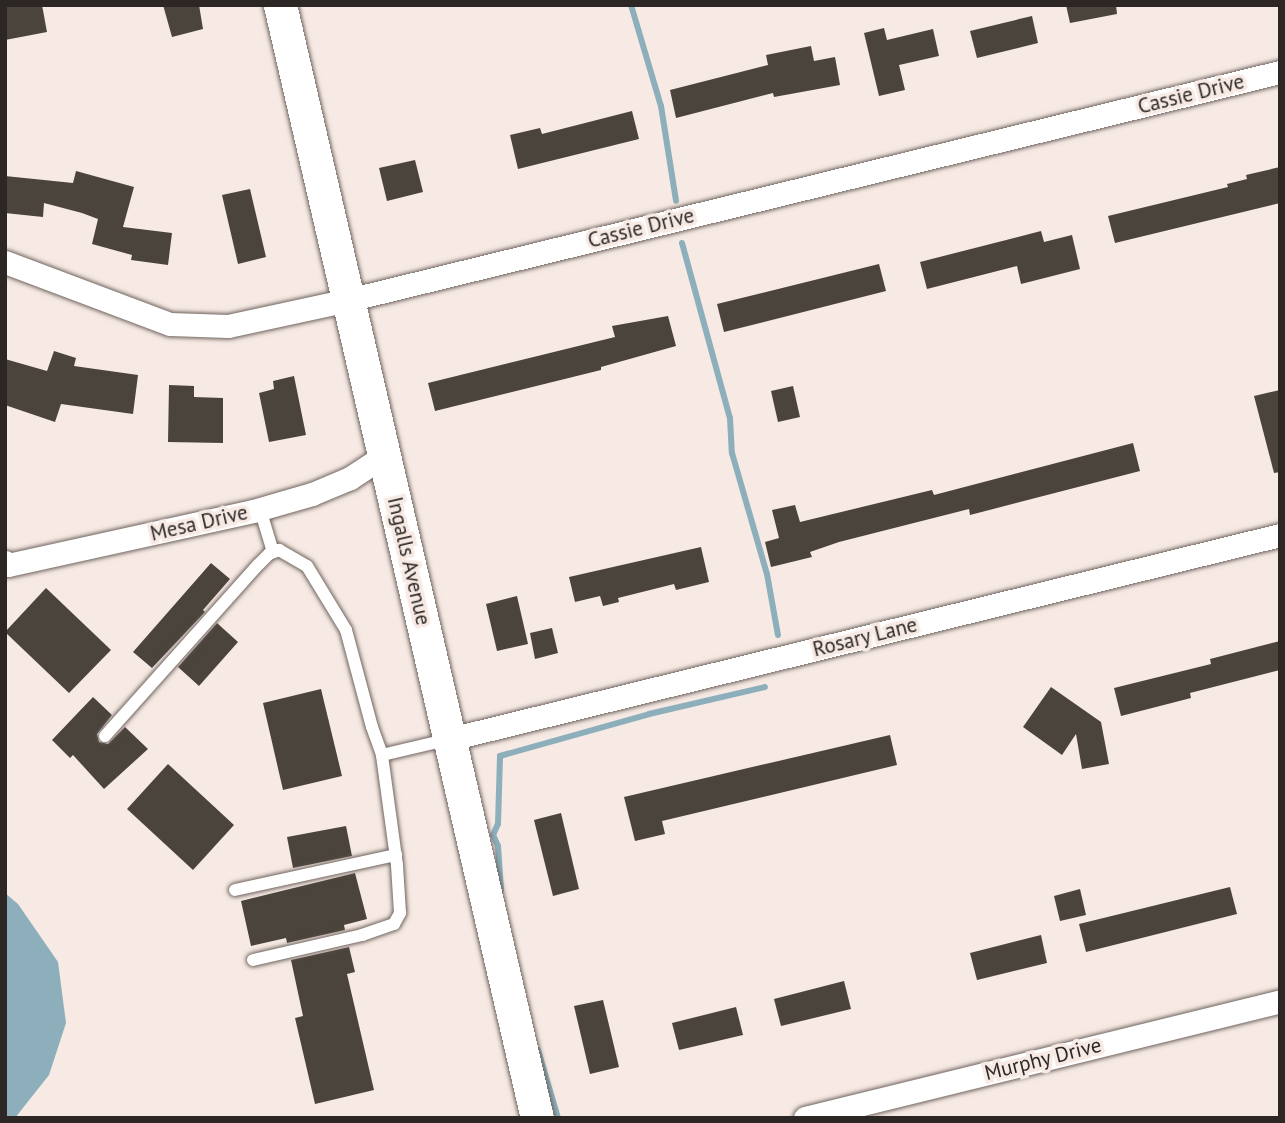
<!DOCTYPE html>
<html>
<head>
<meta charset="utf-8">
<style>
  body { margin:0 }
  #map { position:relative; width:1285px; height:1123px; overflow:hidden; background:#f7eae4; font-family:"PT Sans",sans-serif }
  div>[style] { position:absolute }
  .water>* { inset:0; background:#8cafbb }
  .stream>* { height:6px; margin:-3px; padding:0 3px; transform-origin:3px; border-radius:3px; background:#8cafbb }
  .building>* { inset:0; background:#4b443c }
  .roads { filter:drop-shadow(0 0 2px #6f645f) drop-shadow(0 0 2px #6f645f) }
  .lane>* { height:12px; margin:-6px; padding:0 6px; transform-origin:6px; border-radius:6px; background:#fff }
  .street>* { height:23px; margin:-11.5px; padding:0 11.5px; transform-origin:11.5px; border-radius:11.5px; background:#fff }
  .secondary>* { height:33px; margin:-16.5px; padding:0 16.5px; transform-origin:16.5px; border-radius:16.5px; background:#fff }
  span { translate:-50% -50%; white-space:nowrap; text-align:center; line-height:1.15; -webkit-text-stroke:7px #f7eae4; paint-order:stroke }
  .street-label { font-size:21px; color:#2c2725 }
  .frame { position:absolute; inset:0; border:7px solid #2c2725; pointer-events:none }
</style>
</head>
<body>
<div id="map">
  <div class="water">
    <i style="clip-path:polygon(5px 893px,18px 904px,58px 962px,66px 1023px,49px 1075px,15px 1118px,5px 1118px)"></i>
  </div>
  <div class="stream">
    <i style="left:631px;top:5px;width:105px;rotate:73.5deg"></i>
    <i style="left:661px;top:106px;width:96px;rotate:81deg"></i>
    <i style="left:682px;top:243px;width:181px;rotate:74.7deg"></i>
    <i style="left:730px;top:418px;width:35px;rotate:87deg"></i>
    <i style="left:732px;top:453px;width:126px;rotate:73.9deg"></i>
    <i style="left:767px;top:574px;width:62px;rotate:79.8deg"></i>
    <i style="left:501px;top:890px;width:44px;rotate:-93.9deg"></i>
    <i style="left:498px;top:846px;width:12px;rotate:-114deg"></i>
    <i style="left:493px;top:835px;width:12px;rotate:-66deg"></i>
    <i style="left:498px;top:824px;width:68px;rotate:-88.3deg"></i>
    <i style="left:500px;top:756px;width:155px;rotate:-15.7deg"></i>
    <i style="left:649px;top:714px;width:119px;rotate:-13.1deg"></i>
    <i style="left:538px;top:1050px;width:71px;rotate:73.6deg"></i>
  </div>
  <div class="building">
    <i style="clip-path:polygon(5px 5px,42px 5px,47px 32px,5px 40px)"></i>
    <i style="clip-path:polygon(163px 5px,199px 5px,203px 29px,172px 37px)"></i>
    <i style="clip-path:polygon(1066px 5px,1116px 5px,1117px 14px,1070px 23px)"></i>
    <i style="clip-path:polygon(1032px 16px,1038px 43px,977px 58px,970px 31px)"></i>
    <i style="clip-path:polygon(884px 28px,887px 40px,933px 29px,939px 56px,899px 65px,905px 90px,879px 96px,864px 33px)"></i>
    <i style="clip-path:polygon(811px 46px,814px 61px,835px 57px,840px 85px,774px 97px,773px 93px,676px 118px,670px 90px,768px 65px,766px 55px)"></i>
    <i style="clip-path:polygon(632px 111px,639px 139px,518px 169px,510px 135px,540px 128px,542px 134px)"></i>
    <i style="clip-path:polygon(415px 160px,423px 192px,387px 201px,379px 168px)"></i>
    <i style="clip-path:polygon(1280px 167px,1280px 203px,1115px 243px,1108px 216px,1228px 187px,1227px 184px,1247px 179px,1246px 175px)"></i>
    <i style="clip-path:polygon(76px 171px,134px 187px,123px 227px,172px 233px,168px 265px,131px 260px,132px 255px,92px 244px,98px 219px,82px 213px,44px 203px,43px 217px,5px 213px,5px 176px,73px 183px)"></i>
    <i style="clip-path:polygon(250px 189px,266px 257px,238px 264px,222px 195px)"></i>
    <i style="clip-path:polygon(1041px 231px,1044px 242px,1072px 235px,1080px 269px,1021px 284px,1017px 266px,927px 289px,920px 262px)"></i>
    <i style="clip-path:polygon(879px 264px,886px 291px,724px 332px,717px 304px)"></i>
    <i style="clip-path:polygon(668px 316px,676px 346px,601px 367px,601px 370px,435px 411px,428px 383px,615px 337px,612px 326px)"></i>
    <i style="clip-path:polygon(54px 351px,76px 358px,74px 366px,138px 375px,133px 414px,61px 404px,55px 422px,5px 405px,5px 359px,47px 371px)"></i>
    <i style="clip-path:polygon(294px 376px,306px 435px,269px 442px,259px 393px,274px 389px,273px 381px)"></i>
    <i style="clip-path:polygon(169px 385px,194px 386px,194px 397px,223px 398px,223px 443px,168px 442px)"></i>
    <i style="clip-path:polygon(793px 386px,800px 417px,778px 422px,771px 391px)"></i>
    <i style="clip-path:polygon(1280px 390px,1280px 472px,1274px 473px,1254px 396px)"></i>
    <i style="clip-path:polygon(1133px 443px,1140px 471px,970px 515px,969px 509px,839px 542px,810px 552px,812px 557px,771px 567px,765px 542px,779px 538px,772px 510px,795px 505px,800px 522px,932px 490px,934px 495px)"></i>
    <i style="clip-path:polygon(701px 547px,709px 582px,676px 590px,674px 584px,618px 598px,619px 602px,603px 606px,600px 596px,575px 602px,569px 577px)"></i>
    <i style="clip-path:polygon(211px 563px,230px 579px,203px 610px,205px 612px,152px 668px,133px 652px)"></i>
    <i style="clip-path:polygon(46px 588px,111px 650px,69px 693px,5px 632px)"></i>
    <i style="clip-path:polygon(517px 596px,528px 644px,497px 651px,486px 604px)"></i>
    <i style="clip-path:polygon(217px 623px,238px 642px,199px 686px,178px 667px)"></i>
    <i style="clip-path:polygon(552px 628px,558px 653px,535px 659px,530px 633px)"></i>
    <i style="clip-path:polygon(1280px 641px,1280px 670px,1190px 693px,1191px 698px,1121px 716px,1114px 688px,1211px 664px,1210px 659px)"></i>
    <i style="clip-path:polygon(1051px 687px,1101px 722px,1109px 764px,1082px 769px,1076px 734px,1062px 755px,1023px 727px)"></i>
    <i style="clip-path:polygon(321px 689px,342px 776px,283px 790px,263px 703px)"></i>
    <i style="clip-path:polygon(93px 697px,112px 715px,97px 734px,99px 742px,108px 744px,125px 727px,148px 749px,104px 789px,73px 755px,70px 758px,52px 740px)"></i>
    <i style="clip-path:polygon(890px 735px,897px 765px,662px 821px,665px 834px,635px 841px,624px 797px)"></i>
    <i style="clip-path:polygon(168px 764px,234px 825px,193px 870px,127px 809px)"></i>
    <i style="clip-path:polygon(561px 813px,579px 889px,553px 896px,534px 820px)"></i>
    <i style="clip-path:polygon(346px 826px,352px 856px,293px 868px,287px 837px)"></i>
    <i style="clip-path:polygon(355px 873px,367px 919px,344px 925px,345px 930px,287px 943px,286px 938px,251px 946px,241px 901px)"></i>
    <i style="clip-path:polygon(1230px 887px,1237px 914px,1086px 952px,1079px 924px)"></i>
    <i style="clip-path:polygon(1080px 889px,1086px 915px,1060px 921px,1054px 896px)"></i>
    <i style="clip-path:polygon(1041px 935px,1047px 963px,977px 980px,970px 953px)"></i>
    <i style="clip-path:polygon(349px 947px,355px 972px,347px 974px,374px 1090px,315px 1104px,295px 1018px,303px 1016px,291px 960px)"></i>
    <i style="clip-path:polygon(844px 981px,851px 1009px,781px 1026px,774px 999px)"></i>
    <i style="clip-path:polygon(603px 1000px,619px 1067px,590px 1074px,574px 1006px)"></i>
    <i style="clip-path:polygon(736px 1007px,743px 1035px,679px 1050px,672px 1023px)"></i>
  </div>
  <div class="roads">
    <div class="lane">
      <i style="left:260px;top:509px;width:45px;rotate:73.2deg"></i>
      <i style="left:105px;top:736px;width:229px;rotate:-48.2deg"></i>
      <i style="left:258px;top:565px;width:16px;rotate:-45deg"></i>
      <i style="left:269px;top:554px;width:11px;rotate:-22deg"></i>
      <i style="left:279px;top:550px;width:32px;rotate:30deg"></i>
      <i style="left:307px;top:566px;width:75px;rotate:58.6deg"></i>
      <i style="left:346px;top:630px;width:100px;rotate:75deg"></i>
      <i style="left:372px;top:727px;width:30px;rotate:70deg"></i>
      <i style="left:382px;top:755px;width:70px;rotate:-13.2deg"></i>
      <i style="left:235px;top:890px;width:165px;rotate:-12.3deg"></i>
      <i style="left:253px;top:960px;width:112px;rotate:-12.9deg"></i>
      <i style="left:362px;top:935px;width:34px;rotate:-19deg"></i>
      <i style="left:394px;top:924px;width:13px;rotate:-61deg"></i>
      <i style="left:400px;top:913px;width:48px;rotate:-93.6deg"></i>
      <i style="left:397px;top:865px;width:111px;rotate:-97.8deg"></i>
    </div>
    <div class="street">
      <i style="left:5px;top:262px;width:176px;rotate:20.6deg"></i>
      <i style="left:170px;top:324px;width:58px;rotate:2deg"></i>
      <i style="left:228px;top:326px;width:123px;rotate:-12.2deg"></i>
      <i style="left:348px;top:300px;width:959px;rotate:-13.75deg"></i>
      <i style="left:5px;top:562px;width:4px;rotate:45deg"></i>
      <i style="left:8px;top:565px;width:251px;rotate:-12.4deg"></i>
      <i style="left:253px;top:511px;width:61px;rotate:-16.1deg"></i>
      <i style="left:312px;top:494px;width:41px;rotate:-22.8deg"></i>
      <i style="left:350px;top:478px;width:42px;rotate:-33.3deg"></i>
      <i style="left:450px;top:739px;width:855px;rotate:-13.81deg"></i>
      <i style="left:805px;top:1118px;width:489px;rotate:-13.8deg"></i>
    </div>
    <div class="secondary">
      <i style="left:280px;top:5px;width:1142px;rotate:77deg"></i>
    </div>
  </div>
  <div class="street-label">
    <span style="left:1191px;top:94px;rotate:-14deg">Cassie Drive</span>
    <span style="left:641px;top:228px;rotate:-14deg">Cassie Drive</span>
    <span style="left:199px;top:523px;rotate:-13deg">Mesa Drive</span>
    <span style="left:409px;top:561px;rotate:77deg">Ingalls Avenue</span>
    <span style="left:865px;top:637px;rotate:-14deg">Rosary Lane</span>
    <span style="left:1043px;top:1059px;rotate:-14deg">Murphy Drive</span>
  </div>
  <div class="frame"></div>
</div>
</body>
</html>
